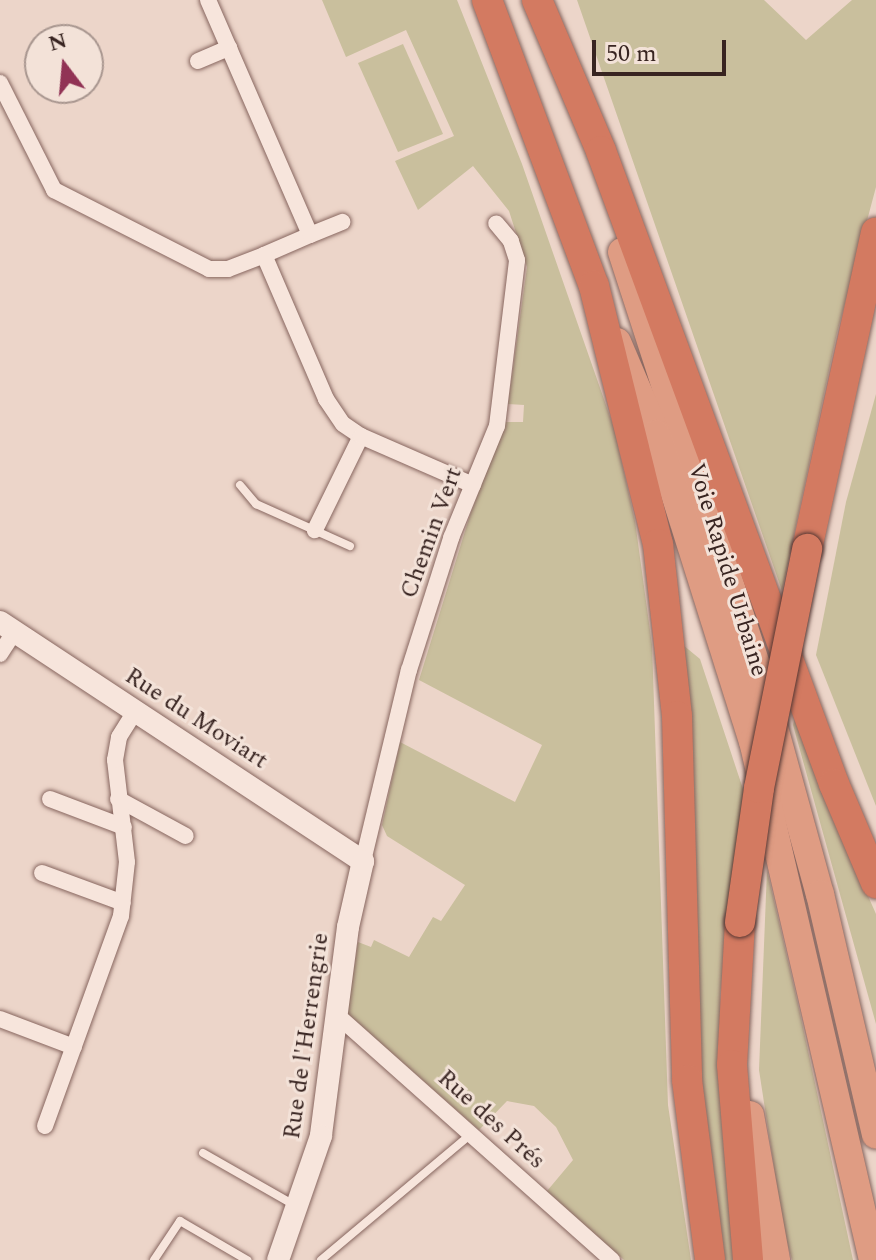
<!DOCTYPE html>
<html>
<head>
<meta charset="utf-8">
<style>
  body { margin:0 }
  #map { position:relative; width:876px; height:1260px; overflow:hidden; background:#ecd5c9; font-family:Spectral,serif }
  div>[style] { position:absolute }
  .green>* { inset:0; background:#c9bf9d }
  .roads { filter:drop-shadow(0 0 2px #87665f) drop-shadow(0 0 2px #87665f) }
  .service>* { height:8px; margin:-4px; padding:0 4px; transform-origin:4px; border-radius:4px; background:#f7e5dc }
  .minor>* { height:16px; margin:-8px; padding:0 8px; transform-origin:8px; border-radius:8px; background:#f7e5dc }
  .tertiary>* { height:22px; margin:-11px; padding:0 11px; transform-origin:11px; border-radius:11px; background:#f7e5dc }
  .trunk>* { height:28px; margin:-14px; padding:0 14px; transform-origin:14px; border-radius:14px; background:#df9c83 }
  .motorway>* { height:30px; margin:-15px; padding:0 15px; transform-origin:15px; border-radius:15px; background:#d37a61 }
  .bridges { filter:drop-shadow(0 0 2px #553733) drop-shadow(0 0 2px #553733) }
  .motorway-bridge>* { height:30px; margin:-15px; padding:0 15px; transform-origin:15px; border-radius:15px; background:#d37a61 }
  span { translate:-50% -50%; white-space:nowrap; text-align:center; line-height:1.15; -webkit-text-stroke:6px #f3e2d8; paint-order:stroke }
  .street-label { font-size:24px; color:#382421 }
  .north { position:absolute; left:24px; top:24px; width:80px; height:80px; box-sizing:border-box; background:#f3e2d8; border:2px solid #a8968f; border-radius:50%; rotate:344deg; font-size:22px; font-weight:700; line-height:32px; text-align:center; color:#382421 }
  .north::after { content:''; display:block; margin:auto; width:28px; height:36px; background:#913355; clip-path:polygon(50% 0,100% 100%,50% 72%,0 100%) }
  .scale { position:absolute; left:592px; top:40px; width:134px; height:36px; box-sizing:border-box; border:4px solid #382421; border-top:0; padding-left:10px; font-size:24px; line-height:28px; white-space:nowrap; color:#382421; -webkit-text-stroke:6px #f3e2d8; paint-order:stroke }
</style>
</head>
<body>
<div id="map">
  <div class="green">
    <i style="clip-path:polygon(322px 0,457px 0,522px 164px,614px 428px,635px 521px,652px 645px,668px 1105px,691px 1260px,624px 1260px,547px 1191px,573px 1160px,556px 1127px,534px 1106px,507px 1101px,479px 1130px,347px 1013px,358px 942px,371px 947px,374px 940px,409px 957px,433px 917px,441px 921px,465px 885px,387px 836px,382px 825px,400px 742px,515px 802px,542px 745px,419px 680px,470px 515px,505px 422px,523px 422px,524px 405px,508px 404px,527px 267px,509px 211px,473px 166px,418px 210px,395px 161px,454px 136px,406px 30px,346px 57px)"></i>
    <i style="clip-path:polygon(577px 0,764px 0,806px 40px,852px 0,876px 0,876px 187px,837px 333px,782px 591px)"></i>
    <i style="clip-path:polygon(403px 44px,443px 134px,398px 152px,358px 63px)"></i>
    <i style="clip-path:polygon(876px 394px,876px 806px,816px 655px,846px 502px)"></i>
    <i style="clip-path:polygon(683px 645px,700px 659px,744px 792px,720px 994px,721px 1115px,734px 1260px,723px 1260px,700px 1081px,695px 823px)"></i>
    <i style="clip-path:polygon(796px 714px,831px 812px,876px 914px,876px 1024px,793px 725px)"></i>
    <i style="clip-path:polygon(767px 870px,798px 1004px,853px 1260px,792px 1260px,784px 1232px,759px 1070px)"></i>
  </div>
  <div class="roads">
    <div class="service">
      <i style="left:240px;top:485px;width:25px;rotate:50deg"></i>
      <i style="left:256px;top:504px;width:103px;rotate:24.1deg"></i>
      <i style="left:203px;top:1153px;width:107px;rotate:29.7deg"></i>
      <i style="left:154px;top:1260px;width:47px;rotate:-56.3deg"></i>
      <i style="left:180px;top:1221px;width:78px;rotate:30.2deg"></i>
      <i style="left:321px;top:1260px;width:194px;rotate:-40deg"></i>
    </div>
    <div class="minor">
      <i style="left:208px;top:0;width:256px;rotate:66.5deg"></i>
      <i style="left:310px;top:235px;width:50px;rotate:156.5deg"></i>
      <i style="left:198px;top:61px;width:34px;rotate:-23deg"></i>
      <i style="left:0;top:83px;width:120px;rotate:63.2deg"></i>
      <i style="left:54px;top:190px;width:174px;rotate:27deg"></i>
      <i style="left:209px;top:269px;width:19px"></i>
      <i style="left:228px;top:269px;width:39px;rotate:-21deg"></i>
      <i style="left:264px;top:255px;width:157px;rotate:66.7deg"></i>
      <i style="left:326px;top:399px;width:30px;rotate:56deg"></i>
      <i style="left:343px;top:424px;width:22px;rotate:34deg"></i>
      <i style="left:361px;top:436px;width:105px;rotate:116.1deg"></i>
      <i style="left:310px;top:235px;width:35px;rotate:-22deg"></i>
      <i style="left:361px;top:436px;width:122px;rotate:23.6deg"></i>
      <i style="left:0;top:654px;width:27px;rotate:-57deg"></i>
      <i style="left:50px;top:799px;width:79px;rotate:20.7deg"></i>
      <i style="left:118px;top:799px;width:77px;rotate:28.6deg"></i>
      <i style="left:363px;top:861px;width:196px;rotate:-76.5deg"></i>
      <i style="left:409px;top:670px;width:139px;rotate:-72.3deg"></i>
      <i style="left:451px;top:538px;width:121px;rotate:-67.7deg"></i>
      <i style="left:497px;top:426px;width:167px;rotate:-83.1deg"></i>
      <i style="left:517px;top:260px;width:20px;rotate:-108deg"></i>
      <i style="left:511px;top:241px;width:23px;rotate:-130deg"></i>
      <i style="left:42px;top:873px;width:86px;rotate:20.3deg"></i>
      <i style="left:338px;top:1016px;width:367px;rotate:41.7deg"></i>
      <i style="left:0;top:1019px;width:79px;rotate:20.7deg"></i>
      <i style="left:45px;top:1126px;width:223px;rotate:-70.1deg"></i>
      <i style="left:121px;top:916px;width:54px;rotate:-83.7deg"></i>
      <i style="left:127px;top:862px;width:103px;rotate:-96.7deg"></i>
      <i style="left:115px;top:760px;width:23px;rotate:-80deg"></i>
      <i style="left:119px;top:737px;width:31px;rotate:-58deg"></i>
    </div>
    <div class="tertiary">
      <i style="left:0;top:622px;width:435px;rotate:33.4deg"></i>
      <i style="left:363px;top:861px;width:68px;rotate:102.8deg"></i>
      <i style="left:348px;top:927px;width:211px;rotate:97.4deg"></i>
      <i style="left:321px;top:1136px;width:131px;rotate:109.1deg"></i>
    </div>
    <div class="trunk">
      <i style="left:622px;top:252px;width:454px;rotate:72deg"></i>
      <i style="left:762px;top:684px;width:218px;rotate:74.6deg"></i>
      <i style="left:820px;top:894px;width:247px;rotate:76.9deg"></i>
      <i style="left:617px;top:342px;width:100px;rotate:67deg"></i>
      <i style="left:656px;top:434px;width:322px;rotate:72.5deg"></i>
      <i style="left:753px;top:741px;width:533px;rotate:76.98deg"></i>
      <i style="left:750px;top:1115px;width:147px;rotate:79.8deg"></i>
    </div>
    <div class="motorway">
      <i style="left:487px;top:0;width:305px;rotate:69.5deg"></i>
      <i style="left:594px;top:286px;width:266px;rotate:76.1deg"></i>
      <i style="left:658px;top:544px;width:173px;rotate:83.7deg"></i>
      <i style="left:677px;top:716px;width:364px;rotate:88.4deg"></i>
      <i style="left:687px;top:1080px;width:181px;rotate:82.7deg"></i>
      <i style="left:537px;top:0;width:164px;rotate:67deg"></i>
      <i style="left:601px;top:151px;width:675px;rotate:69.79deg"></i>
      <i style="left:834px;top:784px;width:108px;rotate:67deg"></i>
      <i style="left:807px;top:549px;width:324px;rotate:-77.7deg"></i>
      <i style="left:740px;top:922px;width:143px;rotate:93.2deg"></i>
      <i style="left:732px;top:1065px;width:196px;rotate:85.3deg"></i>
    </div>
  </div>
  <div class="bridges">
    <div class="motorway-bridge">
      <i style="left:740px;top:922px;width:135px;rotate:-81.9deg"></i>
      <i style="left:759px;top:788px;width:244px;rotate:-78.6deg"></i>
    </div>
  </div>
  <div class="street-label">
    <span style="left:432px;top:533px;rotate:-70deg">Chemin Vert</span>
    <span style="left:727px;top:570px;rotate:73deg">Voie Rapide Urbaine</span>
    <span style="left:196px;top:719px;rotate:33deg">Rue du Moviart</span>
    <span style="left:307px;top:1036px;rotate:-82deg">Rue de l'Herrengrie</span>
    <span style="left:491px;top:1120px;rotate:42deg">Rue des Prés</span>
  </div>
  <div class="north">N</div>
  <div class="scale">50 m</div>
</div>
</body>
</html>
